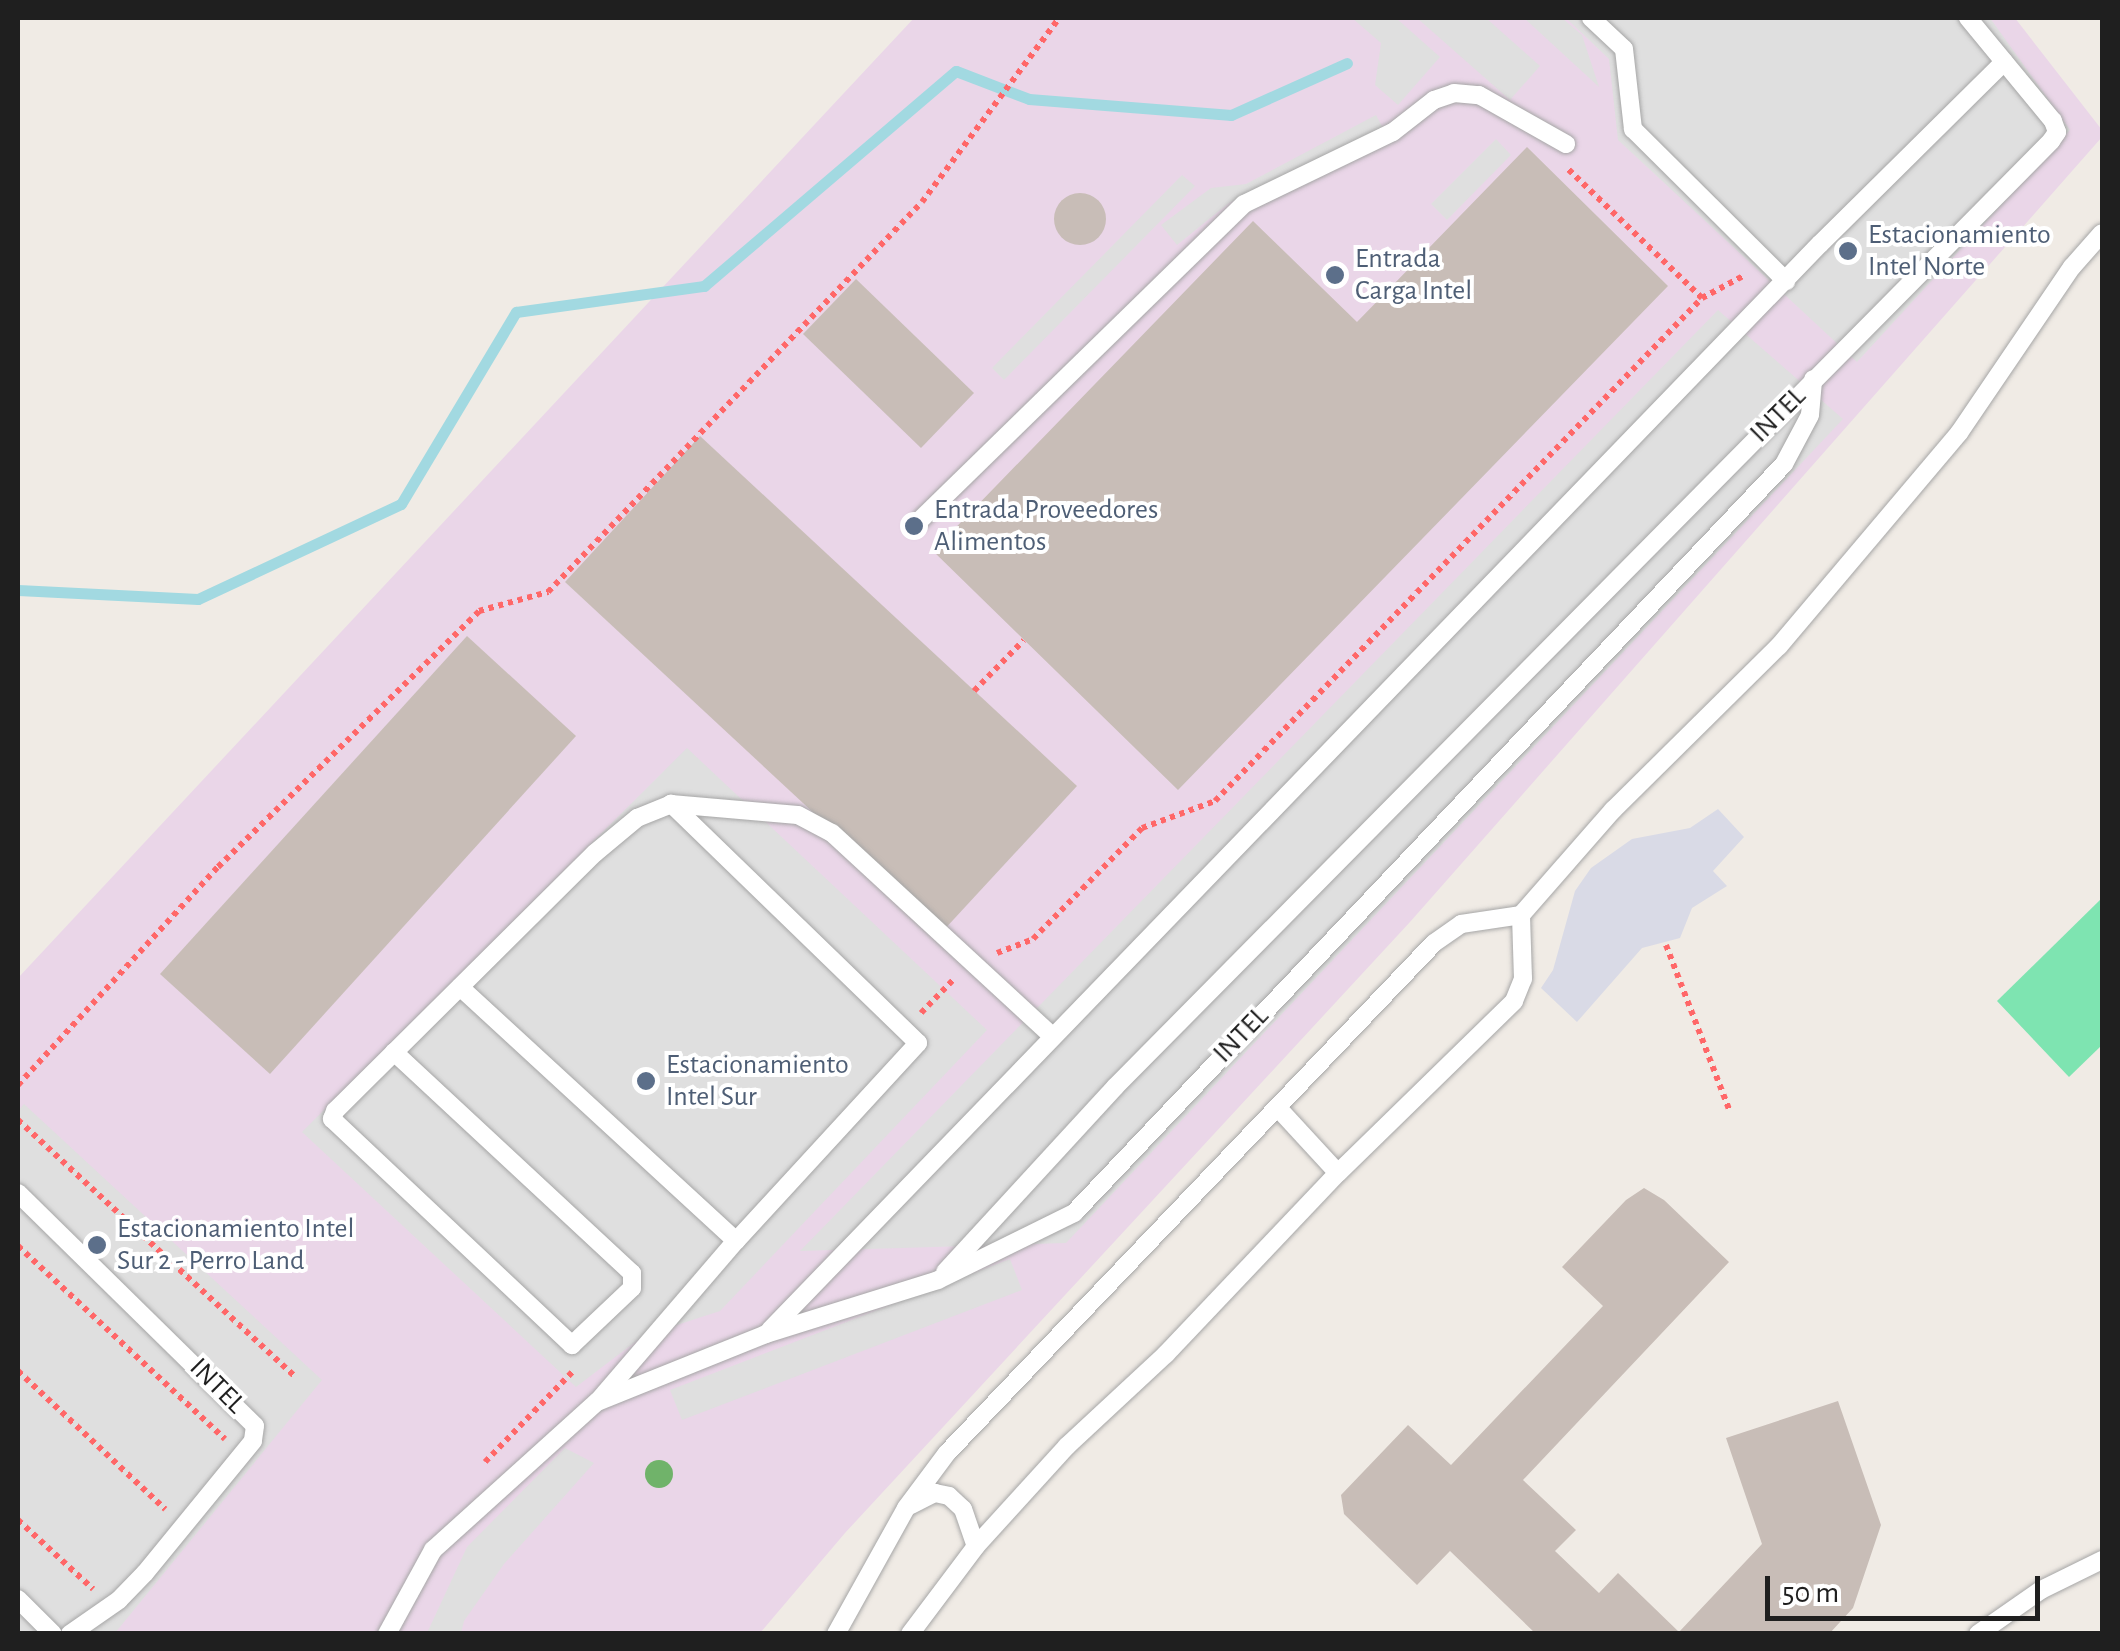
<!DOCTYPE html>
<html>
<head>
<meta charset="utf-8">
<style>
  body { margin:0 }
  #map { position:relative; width:2120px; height:1651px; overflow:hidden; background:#f0ebe5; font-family:"Alegreya Sans",sans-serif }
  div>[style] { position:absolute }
  .industrial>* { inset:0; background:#ead6e8 }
  .pitch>* { inset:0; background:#7ee4b1 }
  .parking>* { inset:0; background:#dfdfdf }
  .plaza>* { inset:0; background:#d9dae6 }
  .stream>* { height:11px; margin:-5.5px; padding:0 5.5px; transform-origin:5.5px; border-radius:5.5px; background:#a2d9e1 }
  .building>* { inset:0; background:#c8bdb7 }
  .round { border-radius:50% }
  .path>* { height:6px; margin-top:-3px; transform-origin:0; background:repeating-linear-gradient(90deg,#ff6768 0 5px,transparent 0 10px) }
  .roads { filter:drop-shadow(0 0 2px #a6a6a6) drop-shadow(0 0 2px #a6a6a6) }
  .lane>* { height:18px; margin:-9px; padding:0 9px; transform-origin:9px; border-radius:9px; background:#fff }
  .trees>* { width:28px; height:28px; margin:-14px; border-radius:50%; background:#70b36a }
  .dots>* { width:28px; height:28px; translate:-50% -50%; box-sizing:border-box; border:5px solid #fff; border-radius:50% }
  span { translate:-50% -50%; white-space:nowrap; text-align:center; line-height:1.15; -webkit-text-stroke:8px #fff; paint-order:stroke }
  .service-label { font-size:28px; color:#4e5e75 }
  .left { translate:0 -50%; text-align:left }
  .street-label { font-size:28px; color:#1f1f1f }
  .frame { position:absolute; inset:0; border:20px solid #1f1f1f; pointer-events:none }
  .scale { position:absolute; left:1765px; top:1576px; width:275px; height:45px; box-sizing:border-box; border:5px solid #1f1f1f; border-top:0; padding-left:12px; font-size:30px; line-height:35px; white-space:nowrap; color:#1f1f1f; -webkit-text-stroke:8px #fff; paint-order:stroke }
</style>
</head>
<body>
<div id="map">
  <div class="industrial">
    <i style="clip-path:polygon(914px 18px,2015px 18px,2102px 130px,2102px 137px,1410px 922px,845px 1533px,760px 1633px,18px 1633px,18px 978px)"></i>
  </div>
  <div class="pitch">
    <i style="clip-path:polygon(2102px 898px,2102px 1045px,2069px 1077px,1997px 1001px)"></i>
  </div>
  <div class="parking">
    <i style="clip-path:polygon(1352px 18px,1396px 18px,1440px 57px,1398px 105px,1375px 85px,1381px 43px)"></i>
    <i style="clip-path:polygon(1417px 18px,1486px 18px,1540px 66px,1510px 100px)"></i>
    <i style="clip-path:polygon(1524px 18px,1562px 18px,1582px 35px,1599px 87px)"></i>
    <i style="clip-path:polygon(1566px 18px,1990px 18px,2070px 130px,1857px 362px,1618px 140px,1609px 59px)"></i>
    <i style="clip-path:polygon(1376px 115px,1384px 130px,1229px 203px,1177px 245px,1161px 225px,1211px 188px,1246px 184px)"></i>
    <i style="clip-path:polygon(1496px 139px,1511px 155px,1447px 220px,1431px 204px)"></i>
    <i style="clip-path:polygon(1182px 175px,1195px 186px,1004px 380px,992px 368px)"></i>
    <i style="clip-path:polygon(1718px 310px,1843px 419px,1066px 1243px,800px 1251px)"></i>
    <i style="clip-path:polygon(687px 748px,987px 1030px,720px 1311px,643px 1336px,576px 1387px,302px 1132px)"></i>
    <i style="clip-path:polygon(24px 1104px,322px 1380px,115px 1633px,18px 1634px,18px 1111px)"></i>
    <i style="clip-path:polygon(1010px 1259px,1022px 1290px,682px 1420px,670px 1390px)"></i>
    <i style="clip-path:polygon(565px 1448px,594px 1463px,504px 1564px,464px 1621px,461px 1633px,427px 1633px,467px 1547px)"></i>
  </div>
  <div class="plaza">
    <i style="clip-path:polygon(1718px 809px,1744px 837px,1713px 871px,1727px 886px,1692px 908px,1680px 938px,1642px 948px,1577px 1022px,1541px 988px,1553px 970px,1575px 891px,1591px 868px,1632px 839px,1690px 828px)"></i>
  </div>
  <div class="stream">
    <i style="left:18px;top:590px;width:180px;rotate:2.9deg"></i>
    <i style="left:198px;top:599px;width:224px;rotate:-25.1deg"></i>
    <i style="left:401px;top:504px;width:224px;rotate:-59.1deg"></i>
    <i style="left:516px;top:312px;width:190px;rotate:-7.9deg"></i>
    <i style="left:704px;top:286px;width:331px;rotate:-40.5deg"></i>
    <i style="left:956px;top:71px;width:78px;rotate:21deg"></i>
    <i style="left:1029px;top:99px;width:203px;rotate:4.5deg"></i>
    <i style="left:1231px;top:115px;width:127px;rotate:-24.1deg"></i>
  </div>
  <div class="building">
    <i style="clip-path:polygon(1527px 147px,1668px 286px,1178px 790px,933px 551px,1253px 221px,1357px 322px)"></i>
    <i class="round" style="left:1054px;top:193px;width:52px;height:52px"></i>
    <i style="clip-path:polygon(856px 279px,974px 393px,921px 448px,803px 334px)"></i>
    <i style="clip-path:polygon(700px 436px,1077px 786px,942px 932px,565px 582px)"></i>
    <i style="clip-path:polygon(467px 636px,576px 736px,270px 1074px,160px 974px)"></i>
    <i style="clip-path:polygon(1644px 1188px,1664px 1200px,1729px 1262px,1523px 1480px,1576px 1530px,1555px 1551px,1599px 1593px,1618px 1573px,1679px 1632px,1762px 1544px,1726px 1438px,1838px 1401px,1881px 1525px,1853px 1608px,1829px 1634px,1536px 1634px,1450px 1551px,1417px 1585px,1344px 1514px,1341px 1495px,1408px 1425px,1451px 1465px,1603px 1306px,1562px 1267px,1626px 1200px)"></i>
  </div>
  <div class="path">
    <i style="left:1702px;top:298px;width:49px;rotate:-28.1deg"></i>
    <i style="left:974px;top:691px;width:71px;rotate:-45.6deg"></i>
    <i style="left:1666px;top:945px;width:176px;rotate:69deg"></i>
    <i style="left:997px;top:953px;width:39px;rotate:-21deg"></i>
    <i style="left:1033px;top:939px;width:156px;rotate:-45.5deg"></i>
    <i style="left:1142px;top:828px;width:78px;rotate:-20.3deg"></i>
    <i style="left:1215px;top:801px;width:700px;rotate:-45.93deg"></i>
    <i style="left:1702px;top:298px;width:186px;rotate:-136.1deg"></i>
    <i style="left:921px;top:1013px;width:47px;rotate:-45.9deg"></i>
    <i style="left:18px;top:1085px;width:296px;rotate:-47.5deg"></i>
    <i style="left:218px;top:867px;width:366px;rotate:-44.4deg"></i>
    <i style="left:479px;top:611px;width:72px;rotate:-15.4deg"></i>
    <i style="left:548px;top:592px;width:540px;rotate:-46.2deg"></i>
    <i style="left:922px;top:202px;width:229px;rotate:-53.3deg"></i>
    <i style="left:18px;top:1120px;width:379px;rotate:42.8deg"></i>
    <i style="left:18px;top:1246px;width:283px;rotate:43deg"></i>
    <i style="left:18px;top:1371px;width:202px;rotate:43.2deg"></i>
    <i style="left:485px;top:1462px;width:128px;rotate:-45.9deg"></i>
    <i style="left:18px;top:1520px;width:102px;rotate:42.6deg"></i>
  </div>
  <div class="roads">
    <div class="lane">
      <i style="left:1591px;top:18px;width:45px;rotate:43.2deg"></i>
      <i style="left:1624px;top:49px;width:81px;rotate:83.6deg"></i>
      <i style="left:1633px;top:129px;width:216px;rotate:44.8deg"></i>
      <i style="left:914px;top:526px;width:461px;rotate:-44.3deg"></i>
      <i style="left:1244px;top:204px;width:165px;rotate:-25.8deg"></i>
      <i style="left:1393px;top:132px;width:52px;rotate:-38deg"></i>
      <i style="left:1434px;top:100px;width:21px;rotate:-19deg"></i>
      <i style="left:1454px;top:93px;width:25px;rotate:5deg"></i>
      <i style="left:1479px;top:95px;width:100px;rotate:29.4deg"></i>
      <i style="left:460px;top:987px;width:375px;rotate:42.6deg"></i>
      <i style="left:394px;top:1052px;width:325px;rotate:42.9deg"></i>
      <i style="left:632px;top:1273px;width:15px;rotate:90deg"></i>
      <i style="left:632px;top:1288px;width:83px;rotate:136.5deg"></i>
      <i style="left:572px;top:1345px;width:330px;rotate:-136.7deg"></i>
      <i style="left:332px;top:1119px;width:9px;rotate:-69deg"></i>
      <i style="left:335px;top:1111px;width:366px;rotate:-44.8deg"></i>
      <i style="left:595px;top:853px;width:55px;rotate:-39.8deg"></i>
      <i style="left:637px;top:818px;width:37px;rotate:-22deg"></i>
      <i style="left:671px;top:804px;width:127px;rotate:5deg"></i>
      <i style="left:798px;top:815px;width:38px;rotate:28deg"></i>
      <i style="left:832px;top:833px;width:298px;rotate:42.7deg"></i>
      <i style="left:1278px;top:1108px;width:88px;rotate:47.3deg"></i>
      <i style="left:18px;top:1193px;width:332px;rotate:44.5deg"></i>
      <i style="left:255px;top:1426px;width:15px;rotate:98deg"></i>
      <i style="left:253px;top:1441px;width:171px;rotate:129.3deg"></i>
      <i style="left:145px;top:1573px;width:37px;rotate:134deg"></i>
      <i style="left:119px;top:1600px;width:60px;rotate:145.2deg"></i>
      <i style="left:945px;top:1272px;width:251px;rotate:-47.4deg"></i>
      <i style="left:1115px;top:1087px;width:1331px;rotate:-45.3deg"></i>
      <i style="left:2051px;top:141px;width:11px;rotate:-56deg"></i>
      <i style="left:2057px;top:132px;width:12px;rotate:-110deg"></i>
      <i style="left:2053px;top:121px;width:134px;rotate:-129.5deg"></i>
      <i style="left:770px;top:1330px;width:1511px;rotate:-45.97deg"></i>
      <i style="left:1820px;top:244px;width:259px;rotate:-44.7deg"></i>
      <i style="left:599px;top:1400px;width:210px;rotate:-49.3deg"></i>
      <i style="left:736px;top:1241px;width:269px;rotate:-47.4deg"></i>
      <i style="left:918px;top:1043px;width:344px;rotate:-135.9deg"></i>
      <i style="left:911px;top:1505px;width:27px;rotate:-27deg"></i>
      <i style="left:935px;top:1493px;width:14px;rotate:12deg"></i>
      <i style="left:949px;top:1496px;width:19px;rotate:43deg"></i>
      <i style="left:963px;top:1509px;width:39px;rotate:71deg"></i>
      <i style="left:18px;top:1599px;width:49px;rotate:45deg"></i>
      <i style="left:387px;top:1634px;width:96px;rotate:-61.3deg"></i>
      <i style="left:433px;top:1550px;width:221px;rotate:-42.1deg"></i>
      <i style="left:597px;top:1402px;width:182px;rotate:-21.9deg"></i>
      <i style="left:766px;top:1334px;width:180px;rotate:-17.4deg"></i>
      <i style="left:938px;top:1280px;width:152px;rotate:-26.2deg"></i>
      <i style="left:1074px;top:1213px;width:1032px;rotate:-46.53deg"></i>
      <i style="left:1784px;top:464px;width:55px;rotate:-62deg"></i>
      <i style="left:1810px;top:415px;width:36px;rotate:-85deg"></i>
      <i style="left:836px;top:1634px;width:144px;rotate:-60.9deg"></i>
      <i style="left:906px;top:1508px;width:69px;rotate:-53.3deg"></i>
      <i style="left:947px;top:1453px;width:705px;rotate:-46.32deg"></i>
      <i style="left:1434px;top:943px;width:33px;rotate:-35deg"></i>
      <i style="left:1461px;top:924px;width:61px;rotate:-8.5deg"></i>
      <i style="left:1521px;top:915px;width:140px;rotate:-48.8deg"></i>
      <i style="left:1613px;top:810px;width:233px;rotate:-44.7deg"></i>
      <i style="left:1779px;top:646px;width:279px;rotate:-49.8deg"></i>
      <i style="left:1959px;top:433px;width:201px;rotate:-55.8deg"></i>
      <i style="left:2072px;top:267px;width:45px;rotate:-48.6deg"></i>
      <i style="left:910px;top:1634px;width:110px;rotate:-53.1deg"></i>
      <i style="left:976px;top:1546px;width:135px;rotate:-47.7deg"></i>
      <i style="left:1067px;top:1446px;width:135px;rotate:-42.9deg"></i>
      <i style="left:1166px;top:1354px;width:250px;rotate:-46.5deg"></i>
      <i style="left:1338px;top:1173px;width:246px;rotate:-44.3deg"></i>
      <i style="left:1514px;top:1001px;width:24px;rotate:-68deg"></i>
      <i style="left:1523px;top:979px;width:64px;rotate:-91.8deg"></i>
      <i style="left:1978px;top:1634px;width:77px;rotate:-34.9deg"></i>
      <i style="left:2041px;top:1590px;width:68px;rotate:-26.2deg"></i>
    </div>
  </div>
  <div class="trees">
    <i style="left:659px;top:1474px"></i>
  </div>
  <div class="dots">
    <i style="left:1848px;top:251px;background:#5c6f8a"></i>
    <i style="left:1335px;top:275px;background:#5c6f8a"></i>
    <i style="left:914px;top:526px;background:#5c6f8a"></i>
    <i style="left:646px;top:1081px;background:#5c6f8a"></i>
    <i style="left:97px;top:1245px;background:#5c6f8a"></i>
  </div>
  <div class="service-label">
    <span class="left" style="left:1868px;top:251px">Estacionamiento<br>Intel Norte</span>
    <span class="left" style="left:1355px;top:275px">Entrada<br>Carga Intel</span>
    <span class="left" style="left:934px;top:526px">Entrada Proveedores<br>Alimentos</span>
    <span class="left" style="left:666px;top:1081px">Estacionamiento<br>Intel Sur</span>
    <span class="left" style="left:117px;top:1245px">Estacionamiento Intel<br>Sur 2 - Perro Land</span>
  </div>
  <div class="street-label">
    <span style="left:1778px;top:415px;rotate:-45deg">INTEL</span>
    <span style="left:1241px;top:1035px;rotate:-46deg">INTEL</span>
    <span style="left:217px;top:1386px;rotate:45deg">INTEL</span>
  </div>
  <div class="frame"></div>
  <div class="scale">50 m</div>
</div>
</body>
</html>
